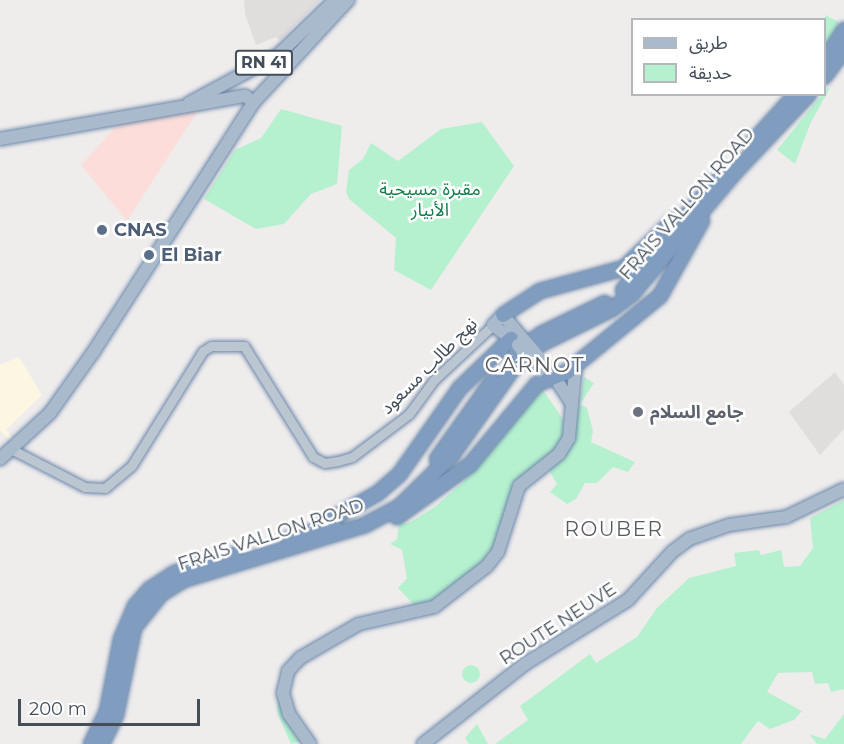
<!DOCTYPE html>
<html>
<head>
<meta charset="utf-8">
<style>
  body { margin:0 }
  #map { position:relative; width:844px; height:744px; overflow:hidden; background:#efecec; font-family:Montserrat,"Noto Sans Arabic",sans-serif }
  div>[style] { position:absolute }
  .commercial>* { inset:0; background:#fcf6e2 }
  .education>* { inset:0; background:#e0dddd }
  .medical>* { inset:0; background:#fcddd9 }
  .green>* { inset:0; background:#b6f1cf }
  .round { border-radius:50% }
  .roads { filter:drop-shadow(0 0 2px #6b87aa) drop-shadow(0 0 2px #6b87aa) }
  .minor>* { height:9px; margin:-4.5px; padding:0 4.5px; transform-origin:4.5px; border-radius:4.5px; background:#bbc6d0 }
  .major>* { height:12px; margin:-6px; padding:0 6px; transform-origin:6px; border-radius:6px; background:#a9bacd }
  .highway>* { height:14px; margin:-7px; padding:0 7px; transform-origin:7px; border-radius:7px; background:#809cbe }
  .major-bridge>* { height:12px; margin:-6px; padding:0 6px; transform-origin:6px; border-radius:6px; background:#a9bacd }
  .dots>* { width:16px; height:16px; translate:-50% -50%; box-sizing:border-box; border:3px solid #fff; border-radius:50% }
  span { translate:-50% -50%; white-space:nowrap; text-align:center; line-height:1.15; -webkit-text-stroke:5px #fff; paint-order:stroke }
  .shield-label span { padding:2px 4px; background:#fff; border:2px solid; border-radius:4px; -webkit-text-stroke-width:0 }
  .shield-label { font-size:16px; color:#434e5a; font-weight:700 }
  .park-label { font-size:18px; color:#117e4c }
  .street-label { font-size:18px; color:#434e5a }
  .service-label { font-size:18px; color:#4e5e75; font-weight:700 }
  .left { translate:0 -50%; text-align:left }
  .worship-label { font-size:18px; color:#5b616d; font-weight:700 }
  .neighbourhood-label { font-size:20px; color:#585c61; letter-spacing:1.5px }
  .quarter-label { font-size:21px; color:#585c61; letter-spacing:1.5px }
  .legend { position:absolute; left:631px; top:18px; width:195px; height:78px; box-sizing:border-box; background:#fff; border:2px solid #b4b8bd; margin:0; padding:8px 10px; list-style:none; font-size:18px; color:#434e5a }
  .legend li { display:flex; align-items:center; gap:12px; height:30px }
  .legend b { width:30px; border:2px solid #b4b8bd }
  .scale { position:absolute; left:18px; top:699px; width:182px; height:27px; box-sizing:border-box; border:3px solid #434e5a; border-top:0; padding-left:8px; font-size:18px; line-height:21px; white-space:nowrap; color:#434e5a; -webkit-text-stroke:4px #fff; paint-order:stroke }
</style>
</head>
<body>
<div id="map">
  <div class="commercial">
    <i style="clip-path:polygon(19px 357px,42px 395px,6px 430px,13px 438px,10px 441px,0 430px,0 365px)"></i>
  </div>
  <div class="education">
    <i style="clip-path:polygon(244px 0,320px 0,280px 40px,276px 37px,256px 45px,245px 14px)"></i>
    <i style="clip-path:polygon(835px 372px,844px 385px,844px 429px,820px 455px,789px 412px)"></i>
  </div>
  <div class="medical">
    <i style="clip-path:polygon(200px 108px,184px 132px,127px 221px,81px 165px,120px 122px)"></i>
  </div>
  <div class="green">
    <i style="clip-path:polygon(825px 15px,839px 22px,827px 45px,825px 44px)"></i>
    <i style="clip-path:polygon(828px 87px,829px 90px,811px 122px,795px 164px,777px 150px)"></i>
    <i style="clip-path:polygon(281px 109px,342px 126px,337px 184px,311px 194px,284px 224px,256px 229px,204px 199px,235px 150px,261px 138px)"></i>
    <i style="clip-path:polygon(482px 122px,514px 166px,431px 290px,394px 270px,396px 238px,349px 199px,346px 192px,349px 170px,363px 159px,371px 143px,398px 161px,441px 129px)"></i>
    <i style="clip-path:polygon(584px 377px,594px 383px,580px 404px,587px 408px,593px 431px,591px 442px,635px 462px,628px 472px,613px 467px,597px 483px,585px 483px,576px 499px,567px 504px,550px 492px,557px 484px,549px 470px,562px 460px,572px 440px)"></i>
    <i style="clip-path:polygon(541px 387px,563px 419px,564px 443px,528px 472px,495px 550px,485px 564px,433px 602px,415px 606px,398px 588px,407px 578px,402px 550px,390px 544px,397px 539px,399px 524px,411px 522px,436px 506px,463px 482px)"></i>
    <i style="clip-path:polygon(844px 500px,844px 689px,831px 692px,828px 683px,815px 684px,812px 672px,778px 673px,767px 692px,802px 711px,794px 720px,770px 729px,758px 721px,741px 744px,495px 744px,528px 720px,520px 706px,590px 654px,596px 663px,637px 637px,657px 608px,689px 578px,736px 566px,734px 553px,759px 550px,761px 555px,781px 550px,784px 567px,800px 566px,813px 548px,810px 518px)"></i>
    <i class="round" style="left:462px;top:665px;width:18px;height:18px"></i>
    <i style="clip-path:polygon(278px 693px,305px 740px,291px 744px,277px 712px)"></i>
    <i style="clip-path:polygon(844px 714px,844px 744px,817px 744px,809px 734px,825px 739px)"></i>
    <i style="clip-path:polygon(477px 724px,488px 744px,469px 744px,465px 738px)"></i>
  </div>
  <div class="roads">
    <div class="minor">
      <i style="left:11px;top:449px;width:83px;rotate:27.2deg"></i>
      <i style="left:85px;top:487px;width:20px;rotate:3deg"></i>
      <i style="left:105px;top:488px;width:35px;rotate:-40deg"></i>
      <i style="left:132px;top:465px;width:134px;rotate:-58.1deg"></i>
      <i style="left:203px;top:351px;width:9px;rotate:-32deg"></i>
      <i style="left:211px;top:346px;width:33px"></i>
      <i style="left:244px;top:346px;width:131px;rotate:58.1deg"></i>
      <i style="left:313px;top:457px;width:13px;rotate:27deg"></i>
      <i style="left:325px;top:463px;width:13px;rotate:-9deg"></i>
      <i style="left:338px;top:461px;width:15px;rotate:-16deg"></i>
      <i style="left:352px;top:457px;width:71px;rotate:-37deg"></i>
      <i style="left:409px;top:414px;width:42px;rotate:-53.7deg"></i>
      <i style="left:434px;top:380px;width:81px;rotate:-43deg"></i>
    </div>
    <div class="major">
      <i style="left:189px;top:103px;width:101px;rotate:-28.3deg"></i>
      <i style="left:278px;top:55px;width:79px;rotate:-44deg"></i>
      <i style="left:0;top:139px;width:249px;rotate:-10deg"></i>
      <i style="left:245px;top:96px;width:11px;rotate:34deg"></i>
      <i style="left:503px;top:315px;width:14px;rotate:135deg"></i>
      <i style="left:493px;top:325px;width:31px;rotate:38deg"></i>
      <i style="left:503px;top:315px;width:31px;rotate:50deg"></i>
      <i style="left:572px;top:402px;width:36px;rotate:-84deg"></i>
      <i style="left:0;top:459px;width:68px;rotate:-42.6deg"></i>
      <i style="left:50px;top:413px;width:76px;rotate:-54.6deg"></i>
      <i style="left:94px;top:351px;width:296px;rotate:-57.3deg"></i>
      <i style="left:254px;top:102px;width:139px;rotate:-47.3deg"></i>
      <i style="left:310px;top:744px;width:37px;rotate:-125deg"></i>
      <i style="left:289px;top:714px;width:22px;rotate:-106deg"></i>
      <i style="left:283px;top:693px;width:23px;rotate:-77deg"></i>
      <i style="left:288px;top:671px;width:18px;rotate:-47deg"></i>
      <i style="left:300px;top:658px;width:68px;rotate:-30deg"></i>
      <i style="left:359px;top:624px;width:77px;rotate:-12.8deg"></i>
      <i style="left:434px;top:607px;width:67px;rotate:-37.7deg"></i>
      <i style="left:487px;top:566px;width:18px;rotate:-52deg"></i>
      <i style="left:498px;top:552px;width:69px;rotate:-72.3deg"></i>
      <i style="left:519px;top:486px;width:51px;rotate:-38.7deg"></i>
      <i style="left:559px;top:454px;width:19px;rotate:-58deg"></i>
      <i style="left:569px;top:438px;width:34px;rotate:-85deg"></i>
      <i style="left:572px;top:404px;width:40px;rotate:-122.9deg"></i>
      <i style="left:423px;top:744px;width:130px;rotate:-38.1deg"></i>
      <i style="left:525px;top:664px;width:121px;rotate:-31.9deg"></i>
      <i style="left:628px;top:600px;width:65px;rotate:-47.5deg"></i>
      <i style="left:672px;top:552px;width:21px;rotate:-37deg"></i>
      <i style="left:689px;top:539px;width:42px;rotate:-19.3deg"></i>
      <i style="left:729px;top:525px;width:58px;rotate:-8deg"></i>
      <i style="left:786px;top:517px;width:64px;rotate:-25.8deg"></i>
    </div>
    <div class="highway">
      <i style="left:824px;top:61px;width:37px;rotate:-57deg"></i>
      <i style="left:824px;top:77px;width:34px;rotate:-53deg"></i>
      <i style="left:753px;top:142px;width:64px;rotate:-48.1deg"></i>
      <i style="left:623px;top:290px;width:143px;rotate:-49.5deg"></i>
      <i style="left:503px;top:315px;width:44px;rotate:-33deg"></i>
      <i style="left:540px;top:291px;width:87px;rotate:-15.3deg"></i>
      <i style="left:624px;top:268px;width:68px;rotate:-43.8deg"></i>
      <i style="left:517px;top:351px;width:29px;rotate:-35deg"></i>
      <i style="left:541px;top:334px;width:71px;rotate:-25.8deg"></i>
      <i style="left:437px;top:459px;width:95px;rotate:-54.5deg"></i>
      <i style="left:397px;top:517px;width:90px;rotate:-35.5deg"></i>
      <i style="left:470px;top:465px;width:105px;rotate:-50.4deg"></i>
      <i style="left:537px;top:384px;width:32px;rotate:-22deg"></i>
      <i style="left:567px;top:372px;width:120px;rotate:-39.3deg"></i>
      <i style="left:660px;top:296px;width:86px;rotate:-60.8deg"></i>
      <i style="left:323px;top:524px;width:63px;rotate:-29.4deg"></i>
      <i style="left:378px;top:493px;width:28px;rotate:-41deg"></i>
      <i style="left:399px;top:475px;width:106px;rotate:-55deg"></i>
      <i style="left:460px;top:388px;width:71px;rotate:-43.9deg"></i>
      <i style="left:289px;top:539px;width:47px;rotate:-17.3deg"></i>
      <i style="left:91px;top:744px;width:37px;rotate:-64deg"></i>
      <i style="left:107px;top:711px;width:73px;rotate:-79deg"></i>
      <i style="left:121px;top:639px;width:36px;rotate:-67deg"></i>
      <i style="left:135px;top:606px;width:23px;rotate:-49deg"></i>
      <i style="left:150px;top:589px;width:30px;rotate:-33deg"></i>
      <i style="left:175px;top:573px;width:62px;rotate:-17deg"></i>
      <i style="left:102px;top:744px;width:32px;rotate:-64deg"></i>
      <i style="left:116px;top:715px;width:89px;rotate:-78.3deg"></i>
      <i style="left:134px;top:628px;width:43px;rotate:-51.5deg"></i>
      <i style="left:161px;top:594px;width:26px;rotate:-32deg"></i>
      <i style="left:183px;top:580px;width:190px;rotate:-16.8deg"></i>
      <i style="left:365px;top:525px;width:40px;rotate:-28deg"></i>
      <i style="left:400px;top:506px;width:73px;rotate:-44.4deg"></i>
      <i style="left:452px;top:455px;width:113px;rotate:-54.8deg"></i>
      <i style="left:517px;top:363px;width:33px;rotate:-38deg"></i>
      <i style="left:543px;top:343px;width:77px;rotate:-26.2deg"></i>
      <i style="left:612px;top:309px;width:26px;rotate:-37deg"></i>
      <i style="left:633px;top:293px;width:160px;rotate:-49.8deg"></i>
      <i style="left:736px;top:171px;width:106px;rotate:-46.5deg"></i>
    </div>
  </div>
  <div class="major-bridge">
    <i style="left:523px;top:339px;width:35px;rotate:49deg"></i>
    <i style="left:518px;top:345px;width:33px;rotate:51deg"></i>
  </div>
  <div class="dots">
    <i style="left:102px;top:230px;background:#5c6f8a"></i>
    <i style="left:149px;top:255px;background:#5c6f8a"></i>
    <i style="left:638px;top:412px;background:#6b7280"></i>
  </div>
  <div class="shield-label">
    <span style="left:264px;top:63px">RN 41</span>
  </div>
  <div class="park-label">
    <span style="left:430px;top:200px">مقبرة مسيحية<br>الأبيار</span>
  </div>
  <div class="street-label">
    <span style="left:687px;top:204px;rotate:-49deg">FRAIS VALLON ROAD</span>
    <span style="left:429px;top:366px;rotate:-45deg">نهج طالب مسعود</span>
    <span style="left:271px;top:535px;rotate:-18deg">FRAIS VALLON ROAD</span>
    <span style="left:558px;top:624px;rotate:-33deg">ROUTE NEUVE</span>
  </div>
  <div class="service-label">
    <span class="left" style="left:114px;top:230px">CNAS</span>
    <span class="left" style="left:161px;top:255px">El Biar</span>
  </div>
  <div class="worship-label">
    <span class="left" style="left:650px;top:412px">جامع السلام</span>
  </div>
  <div class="neighbourhood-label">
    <span style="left:614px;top:529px">ROUBER</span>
  </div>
  <div class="quarter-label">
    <span style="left:535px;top:365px">CARNOT</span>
  </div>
  <ul class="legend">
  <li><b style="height:8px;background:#a9bacd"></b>طريق</li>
  <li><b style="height:16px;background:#b6f1cf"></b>حديقة</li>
  </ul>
  <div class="scale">200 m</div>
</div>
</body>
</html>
